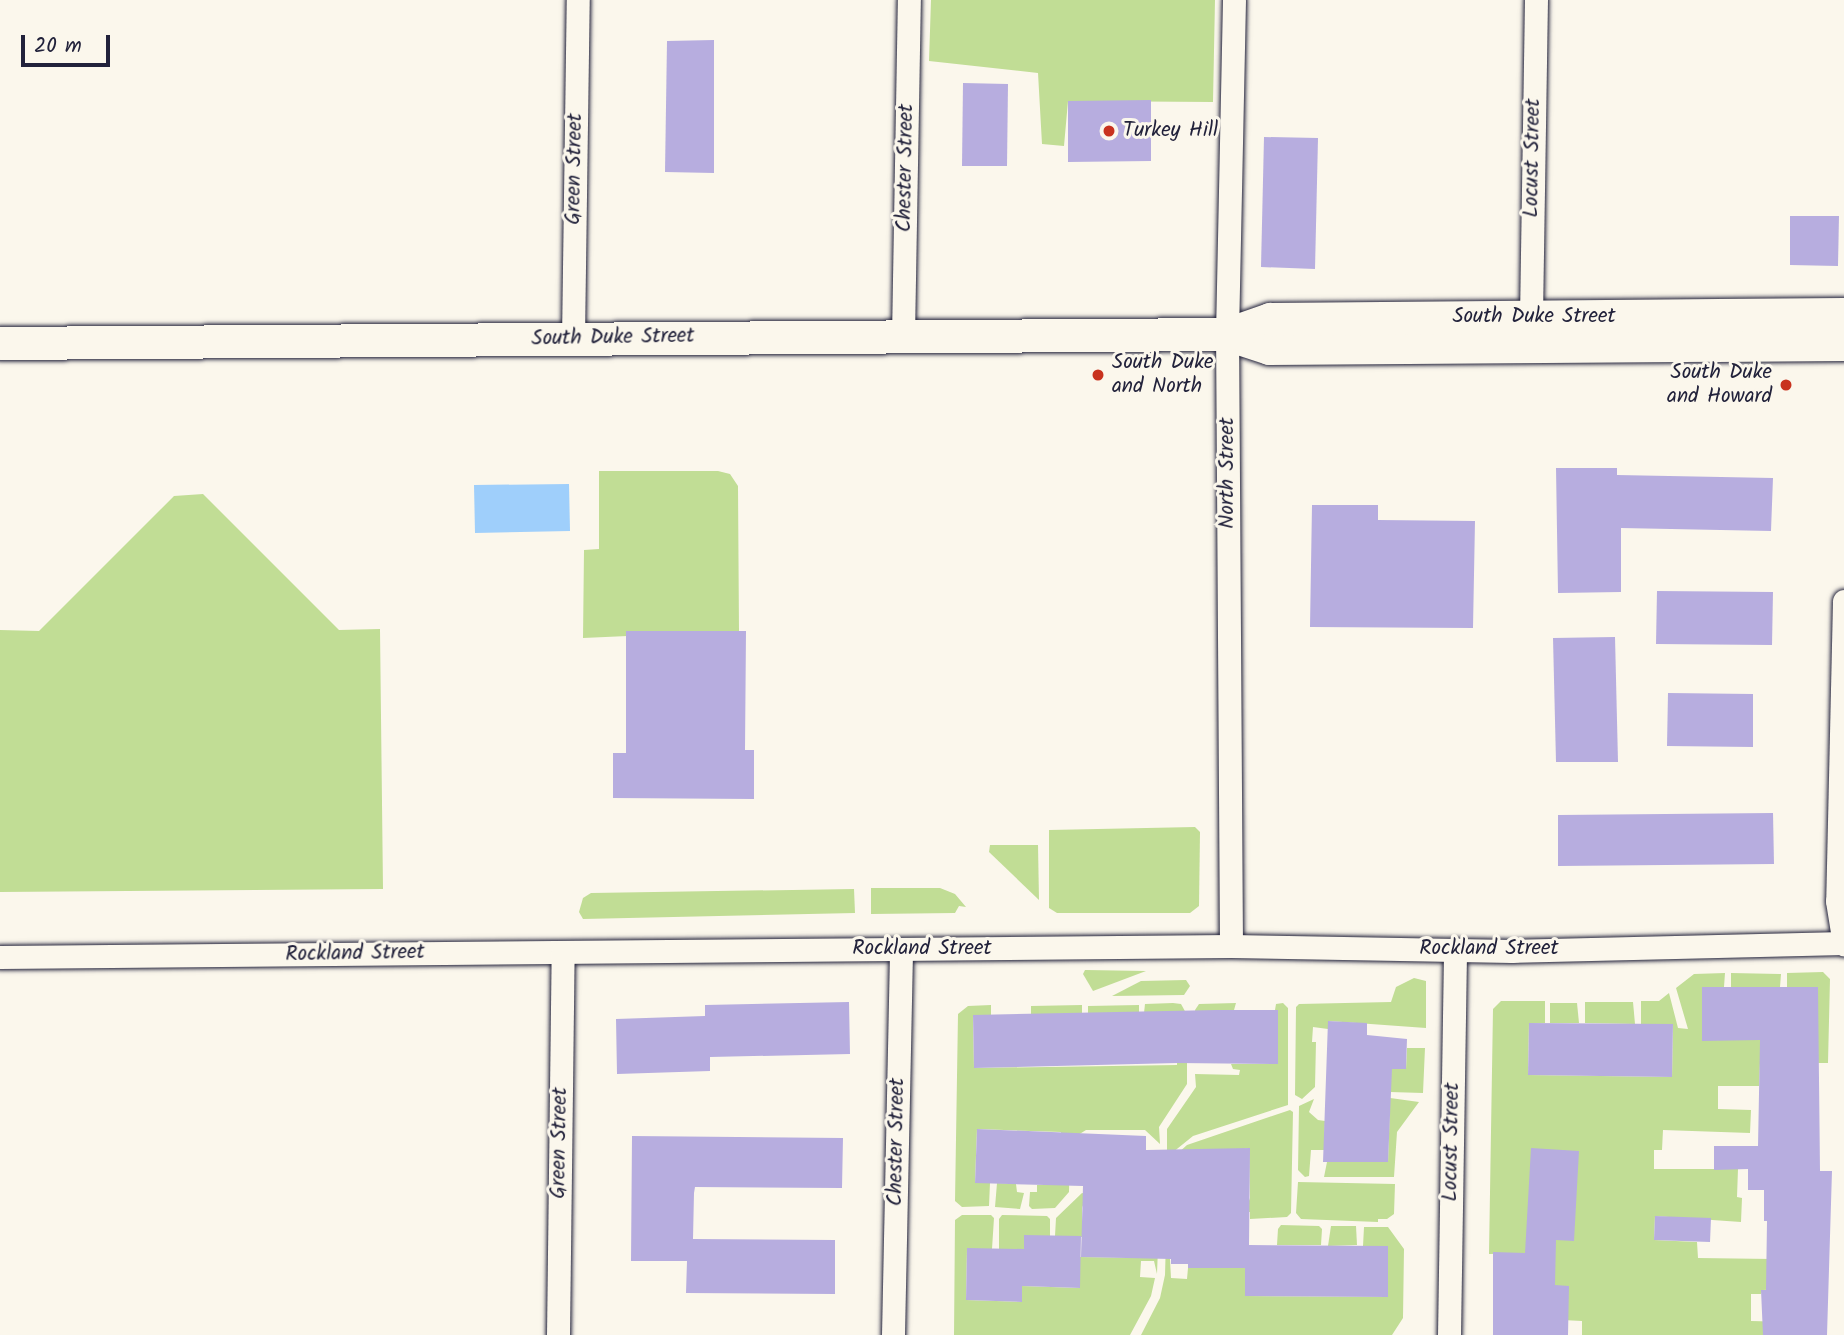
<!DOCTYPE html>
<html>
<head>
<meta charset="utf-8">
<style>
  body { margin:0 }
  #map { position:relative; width:1844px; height:1335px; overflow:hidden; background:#fbf7ec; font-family:Kalam,sans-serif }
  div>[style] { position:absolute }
  .green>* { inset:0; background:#c1dd95 }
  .water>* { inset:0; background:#9fcffb }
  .building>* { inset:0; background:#b7addf }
  .roads { filter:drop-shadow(0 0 2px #22223b) drop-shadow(0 0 2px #22223b) }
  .minor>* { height:23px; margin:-11.5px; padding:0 11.5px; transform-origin:11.5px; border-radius:11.5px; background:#fbf7ec }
  .secondary>* { height:33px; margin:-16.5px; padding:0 16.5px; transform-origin:16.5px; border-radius:16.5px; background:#fbf7ec }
  .dots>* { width:19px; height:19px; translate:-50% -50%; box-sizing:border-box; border:4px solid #fbf7ec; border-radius:50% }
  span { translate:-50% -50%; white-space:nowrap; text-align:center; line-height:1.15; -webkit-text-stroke:6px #fbf7ec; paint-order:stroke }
  .poi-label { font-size:21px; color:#22223b }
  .left { translate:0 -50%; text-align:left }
  .right { translate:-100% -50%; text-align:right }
  .street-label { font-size:21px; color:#22223b }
  .scale { position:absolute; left:21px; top:35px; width:89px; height:32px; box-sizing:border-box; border:4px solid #22223b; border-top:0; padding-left:9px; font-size:21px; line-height:24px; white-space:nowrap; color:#22223b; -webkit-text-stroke:5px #fbf7ec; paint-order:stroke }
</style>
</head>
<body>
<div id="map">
  <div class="green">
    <i style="clip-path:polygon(931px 0,1215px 0,1213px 102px,1068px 101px,1064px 146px,1042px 144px,1038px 73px,929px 61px)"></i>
    <i style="clip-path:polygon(599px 471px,718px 471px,730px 474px,738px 486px,739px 631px,583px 638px,584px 550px,599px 549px)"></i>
    <i style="clip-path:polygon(203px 494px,339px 630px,380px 629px,383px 889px,0 892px,0 630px,39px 631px,174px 496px)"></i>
    <i style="clip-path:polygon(1195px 827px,1200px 832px,1199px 906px,1190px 913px,1057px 913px,1049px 908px,1049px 830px)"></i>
    <i style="clip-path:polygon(990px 845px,1038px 845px,1039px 900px,989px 852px)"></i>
    <i style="clip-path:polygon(871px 888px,940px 888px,955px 894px,966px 907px,959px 906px,955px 913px,871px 914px)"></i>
    <i style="clip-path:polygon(854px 889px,855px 913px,583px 919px,579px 912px,583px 898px,591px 893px)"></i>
    <i style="clip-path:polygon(1085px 970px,1086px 970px,1146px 971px,1093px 991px,1083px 974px)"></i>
    <i style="clip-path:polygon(1823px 972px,1830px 979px,1828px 1063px,1760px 1063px,1759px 1086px,1718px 1086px,1718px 1109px,1751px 1110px,1750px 1133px,1663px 1130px,1662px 1150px,1654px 1150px,1654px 1169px,1738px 1169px,1737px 1197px,1742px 1198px,1741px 1222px,1655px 1216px,1654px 1240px,1697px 1242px,1698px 1258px,1772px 1259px,1794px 1289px,1762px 1290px,1761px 1294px,1751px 1294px,1751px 1321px,1797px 1322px,1763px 1335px,1582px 1335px,1582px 1321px,1543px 1319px,1555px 1285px,1532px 1253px,1489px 1254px,1493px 1009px,1501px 1001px,1545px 1001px,1545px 1023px,1529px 1023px,1528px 1075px,1672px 1077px,1673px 1024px,1641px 1024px,1641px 1001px,1659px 1001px,1669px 993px,1678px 1028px,1688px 1029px,1676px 988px,1694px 974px,1725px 973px,1724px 987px,1702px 987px,1703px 1040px,1818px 1040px,1818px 987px,1787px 987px,1787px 973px)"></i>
    <i style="clip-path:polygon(1731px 973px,1781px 974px,1780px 987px,1731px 987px)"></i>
    <i style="clip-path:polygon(1414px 978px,1426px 981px,1426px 1028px,1329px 1021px,1328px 1029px,1313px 1027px,1312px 1042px,1316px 1042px,1315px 1087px,1302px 1099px,1295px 1095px,1296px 1007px,1299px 1004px,1391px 1002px,1396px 987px)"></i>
    <i style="clip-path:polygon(1186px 980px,1190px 986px,1184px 995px,1112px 996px,1141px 981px)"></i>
    <i style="clip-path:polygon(1585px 1002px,1633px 1002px,1635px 1024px,1585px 1023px)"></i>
    <i style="clip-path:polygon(1173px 1003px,1181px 1004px,1186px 1013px,1144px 1013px,1145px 1004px)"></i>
    <i style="clip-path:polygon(1236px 1003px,1234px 1010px,1197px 1027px,1195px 1010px,1199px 1004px)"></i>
    <i style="clip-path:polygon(1283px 1003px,1288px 1008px,1288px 1105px,1193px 1136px,1167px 1157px,1167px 1129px,1196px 1087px,1195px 1074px,1239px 1075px,1240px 1070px,1233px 1069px,1231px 1064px,1278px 1064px,1278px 1011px,1275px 1010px,1276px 1004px)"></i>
    <i style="clip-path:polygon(1550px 1003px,1577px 1003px,1579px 1023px,1550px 1023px)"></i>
    <i style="clip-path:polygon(991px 1005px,991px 1015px,973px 1016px,974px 1068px,1177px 1065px,1177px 1055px,1187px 1054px,1187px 1084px,1159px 1127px,1160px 1144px,1145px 1130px,1086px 1130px,1070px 1140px,1069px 1192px,1055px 1208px,1032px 1209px,1029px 1206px,1030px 1192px,1037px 1192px,1037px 1185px,1058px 1185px,1061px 1132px,977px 1129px,975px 1182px,990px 1183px,989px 1206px,962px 1207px,955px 1201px,958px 1014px,968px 1006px)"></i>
    <i style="clip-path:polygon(1082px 1005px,1082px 1014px,1031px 1014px,1031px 1006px)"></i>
    <i style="clip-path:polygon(1139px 1005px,1139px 1013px,1088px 1014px,1088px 1006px)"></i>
    <i style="clip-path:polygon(1407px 1048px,1425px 1048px,1423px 1093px,1390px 1092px,1391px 1069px,1406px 1069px)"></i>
    <i style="clip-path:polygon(1383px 1097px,1419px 1102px,1397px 1132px,1394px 1177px,1324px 1177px,1327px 1162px,1388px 1162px,1390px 1105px)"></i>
    <i style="clip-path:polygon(1314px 1099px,1309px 1112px,1318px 1120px,1325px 1121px,1324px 1150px,1311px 1150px,1309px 1176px,1305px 1177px,1298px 1170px,1299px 1106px)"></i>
    <i style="clip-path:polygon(1290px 1110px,1293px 1112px,1291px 1213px,1287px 1217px,1250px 1219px,1250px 1212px,1245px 1212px,1250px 1198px,1249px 1148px,1167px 1163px,1187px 1145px)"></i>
    <i style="clip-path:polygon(1298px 1182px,1395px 1184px,1394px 1214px,1387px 1219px,1378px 1219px,1378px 1222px,1301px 1219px,1296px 1213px)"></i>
    <i style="clip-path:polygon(997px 1183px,1016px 1184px,1017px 1192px,1024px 1193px,1020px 1209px,995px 1207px)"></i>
    <i style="clip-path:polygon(1082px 1193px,1087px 1194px,1082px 1208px,1082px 1237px,1055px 1236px,1056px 1218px)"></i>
    <i style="clip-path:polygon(1160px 1196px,1157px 1274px,1154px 1261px,1141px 1261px,1140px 1277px,1155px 1278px,1151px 1296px,1130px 1335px,954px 1335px,955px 1220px,962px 1215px,991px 1215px,994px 1218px,992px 1249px,967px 1249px,966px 1300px,1022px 1302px,1022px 1286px,1079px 1288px,1080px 1257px,1143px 1258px)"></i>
    <i style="clip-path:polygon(1167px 1204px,1171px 1278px,1187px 1279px,1188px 1268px,1245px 1268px,1245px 1296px,1388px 1297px,1388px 1246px,1363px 1246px,1364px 1227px,1388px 1227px,1404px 1249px,1403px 1318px,1392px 1335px,1141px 1335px,1160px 1298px,1165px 1275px)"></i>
    <i style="clip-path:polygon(1002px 1215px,1047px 1216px,1050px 1219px,1050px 1236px,1024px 1249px,999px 1249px,999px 1219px)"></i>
    <i style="clip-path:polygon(1281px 1225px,1319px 1226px,1322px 1229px,1321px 1245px,1277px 1245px,1278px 1229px)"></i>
    <i style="clip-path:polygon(1331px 1226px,1356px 1226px,1357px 1245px,1328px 1246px)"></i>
  </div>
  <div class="water">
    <i style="clip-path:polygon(569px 484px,570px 531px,475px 533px,474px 485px)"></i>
  </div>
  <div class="building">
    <i style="clip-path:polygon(714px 40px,714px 173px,665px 172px,667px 41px)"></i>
    <i style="clip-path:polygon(963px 83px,1008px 84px,1007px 166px,962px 166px)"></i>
    <i style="clip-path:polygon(1151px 100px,1151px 161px,1068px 162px,1068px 101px)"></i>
    <i style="clip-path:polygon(1264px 137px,1318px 138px,1315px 269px,1261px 267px)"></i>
    <i style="clip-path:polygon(1790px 216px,1839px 216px,1838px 266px,1790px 265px)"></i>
    <i style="clip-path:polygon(1556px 468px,1617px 468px,1617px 475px,1773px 478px,1771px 531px,1621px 528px,1621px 592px,1558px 593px)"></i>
    <i style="clip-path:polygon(1312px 505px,1378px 505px,1378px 520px,1475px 521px,1473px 628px,1310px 627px)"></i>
    <i style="clip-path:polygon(1657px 591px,1773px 592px,1772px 645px,1656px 644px)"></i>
    <i style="clip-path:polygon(626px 631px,746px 631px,745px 750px,754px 750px,754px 799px,613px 798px,613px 753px,626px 753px)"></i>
    <i style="clip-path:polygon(1615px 637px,1618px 762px,1556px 762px,1553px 638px)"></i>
    <i style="clip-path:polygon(1668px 693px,1753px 694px,1753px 747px,1667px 746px)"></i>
    <i style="clip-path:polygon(1773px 813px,1774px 864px,1558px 866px,1558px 815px)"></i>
    <i style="clip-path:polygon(1702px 987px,1818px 987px,1820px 1171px,1832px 1171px,1827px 1335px,1763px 1335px,1761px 1290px,1766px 1290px,1767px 1221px,1764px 1221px,1764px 1190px,1748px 1190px,1748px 1169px,1714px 1170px,1714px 1146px,1758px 1146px,1760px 1040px,1702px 1041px)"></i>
    <i style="clip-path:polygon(849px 1002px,850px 1054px,710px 1057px,710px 1071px,617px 1074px,616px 1019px,705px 1016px,705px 1005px)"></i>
    <i style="clip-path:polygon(1217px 1010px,1278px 1010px,1278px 1064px,1177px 1063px,974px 1068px,973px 1015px)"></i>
    <i style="clip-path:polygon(1328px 1021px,1367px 1023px,1367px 1035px,1407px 1039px,1406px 1069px,1392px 1069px,1388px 1162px,1323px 1162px)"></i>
    <i style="clip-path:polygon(1529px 1023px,1673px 1024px,1672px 1077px,1528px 1075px)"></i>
    <i style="clip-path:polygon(977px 1129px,1146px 1136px,1146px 1150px,1250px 1148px,1249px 1245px,1388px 1246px,1388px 1297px,1245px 1296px,1245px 1268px,1188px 1268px,1188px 1264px,1171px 1264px,1171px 1259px,1081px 1257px,1083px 1186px,975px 1183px)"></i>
    <i style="clip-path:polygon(632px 1136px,843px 1138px,842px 1188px,695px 1187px,694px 1193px,693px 1239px,835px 1240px,835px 1294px,686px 1293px,687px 1261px,631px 1261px)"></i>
    <i style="clip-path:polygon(1531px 1148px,1579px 1151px,1574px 1241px,1556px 1240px,1555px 1285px,1569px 1286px,1568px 1335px,1493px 1335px,1493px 1252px,1525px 1253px)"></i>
    <i style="clip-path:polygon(1655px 1216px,1711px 1218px,1710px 1242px,1654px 1240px)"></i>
    <i style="clip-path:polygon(1024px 1235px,1081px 1236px,1080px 1288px,1022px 1286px,1022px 1302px,966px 1300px,967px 1248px,1024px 1249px)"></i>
  </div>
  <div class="roads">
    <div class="minor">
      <i style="left:1531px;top:317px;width:317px;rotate:-89.1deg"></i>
      <i style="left:903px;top:336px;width:336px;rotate:-89deg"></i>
      <i style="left:573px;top:339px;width:339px;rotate:-89.2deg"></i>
      <i style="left:1844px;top:601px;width:300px;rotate:91.3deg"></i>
      <i style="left:1837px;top:901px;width:44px;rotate:80.8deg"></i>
      <i style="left:1231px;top:946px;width:612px;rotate:-90.37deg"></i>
      <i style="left:1227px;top:334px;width:334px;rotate:-88.8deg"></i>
      <i style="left:0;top:957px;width:1231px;rotate:-0.51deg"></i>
      <i style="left:1231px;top:946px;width:281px;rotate:1deg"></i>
      <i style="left:1512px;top:951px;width:332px;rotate:-1.4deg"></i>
      <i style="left:558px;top:1335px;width:383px;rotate:-89.3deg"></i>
      <i style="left:893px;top:1335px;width:386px;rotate:-88.8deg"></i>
      <i style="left:1449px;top:1335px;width:386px;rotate:-89.1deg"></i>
    </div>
    <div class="secondary">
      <i style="left:1227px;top:334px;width:44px;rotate:18.4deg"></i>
      <i style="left:1269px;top:348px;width:575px;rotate:-0.4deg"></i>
      <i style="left:0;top:343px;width:1227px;rotate:-0.42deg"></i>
      <i style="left:1227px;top:334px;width:46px;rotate:-19.2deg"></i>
      <i style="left:1270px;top:319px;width:574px;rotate:-0.5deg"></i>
    </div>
  </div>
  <div class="dots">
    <i style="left:1109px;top:131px;background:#c8321e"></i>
    <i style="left:1098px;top:375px;background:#c8321e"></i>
    <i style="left:1786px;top:385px;background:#c8321e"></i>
  </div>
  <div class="poi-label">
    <span class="left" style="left:1123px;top:131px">Turkey Hill</span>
    <span class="left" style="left:1112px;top:375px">South Duke<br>and North</span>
    <span class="right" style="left:1772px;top:385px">South Duke<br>and Howard</span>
  </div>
  <div class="street-label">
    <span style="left:1533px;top:158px;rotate:-89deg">Locust Street</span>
    <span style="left:906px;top:168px;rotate:-89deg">Chester Street</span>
    <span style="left:575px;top:169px;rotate:-89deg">Green Street</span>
    <span style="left:1534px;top:317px">South Duke Street</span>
    <span style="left:613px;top:338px;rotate:-1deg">South Duke Street</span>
    <span style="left:1228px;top:473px;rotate:-90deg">North Street</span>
    <span style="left:922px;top:949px">Rockland Street</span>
    <span style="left:1489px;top:949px">Rockland Street</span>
    <span style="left:355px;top:954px;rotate:-1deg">Rockland Street</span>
    <span style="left:897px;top:1142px;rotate:-89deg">Chester Street</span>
    <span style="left:1452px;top:1142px;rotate:-89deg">Locust Street</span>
    <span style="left:560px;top:1143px;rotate:-89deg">Green Street</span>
  </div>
  <div class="scale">20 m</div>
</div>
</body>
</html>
